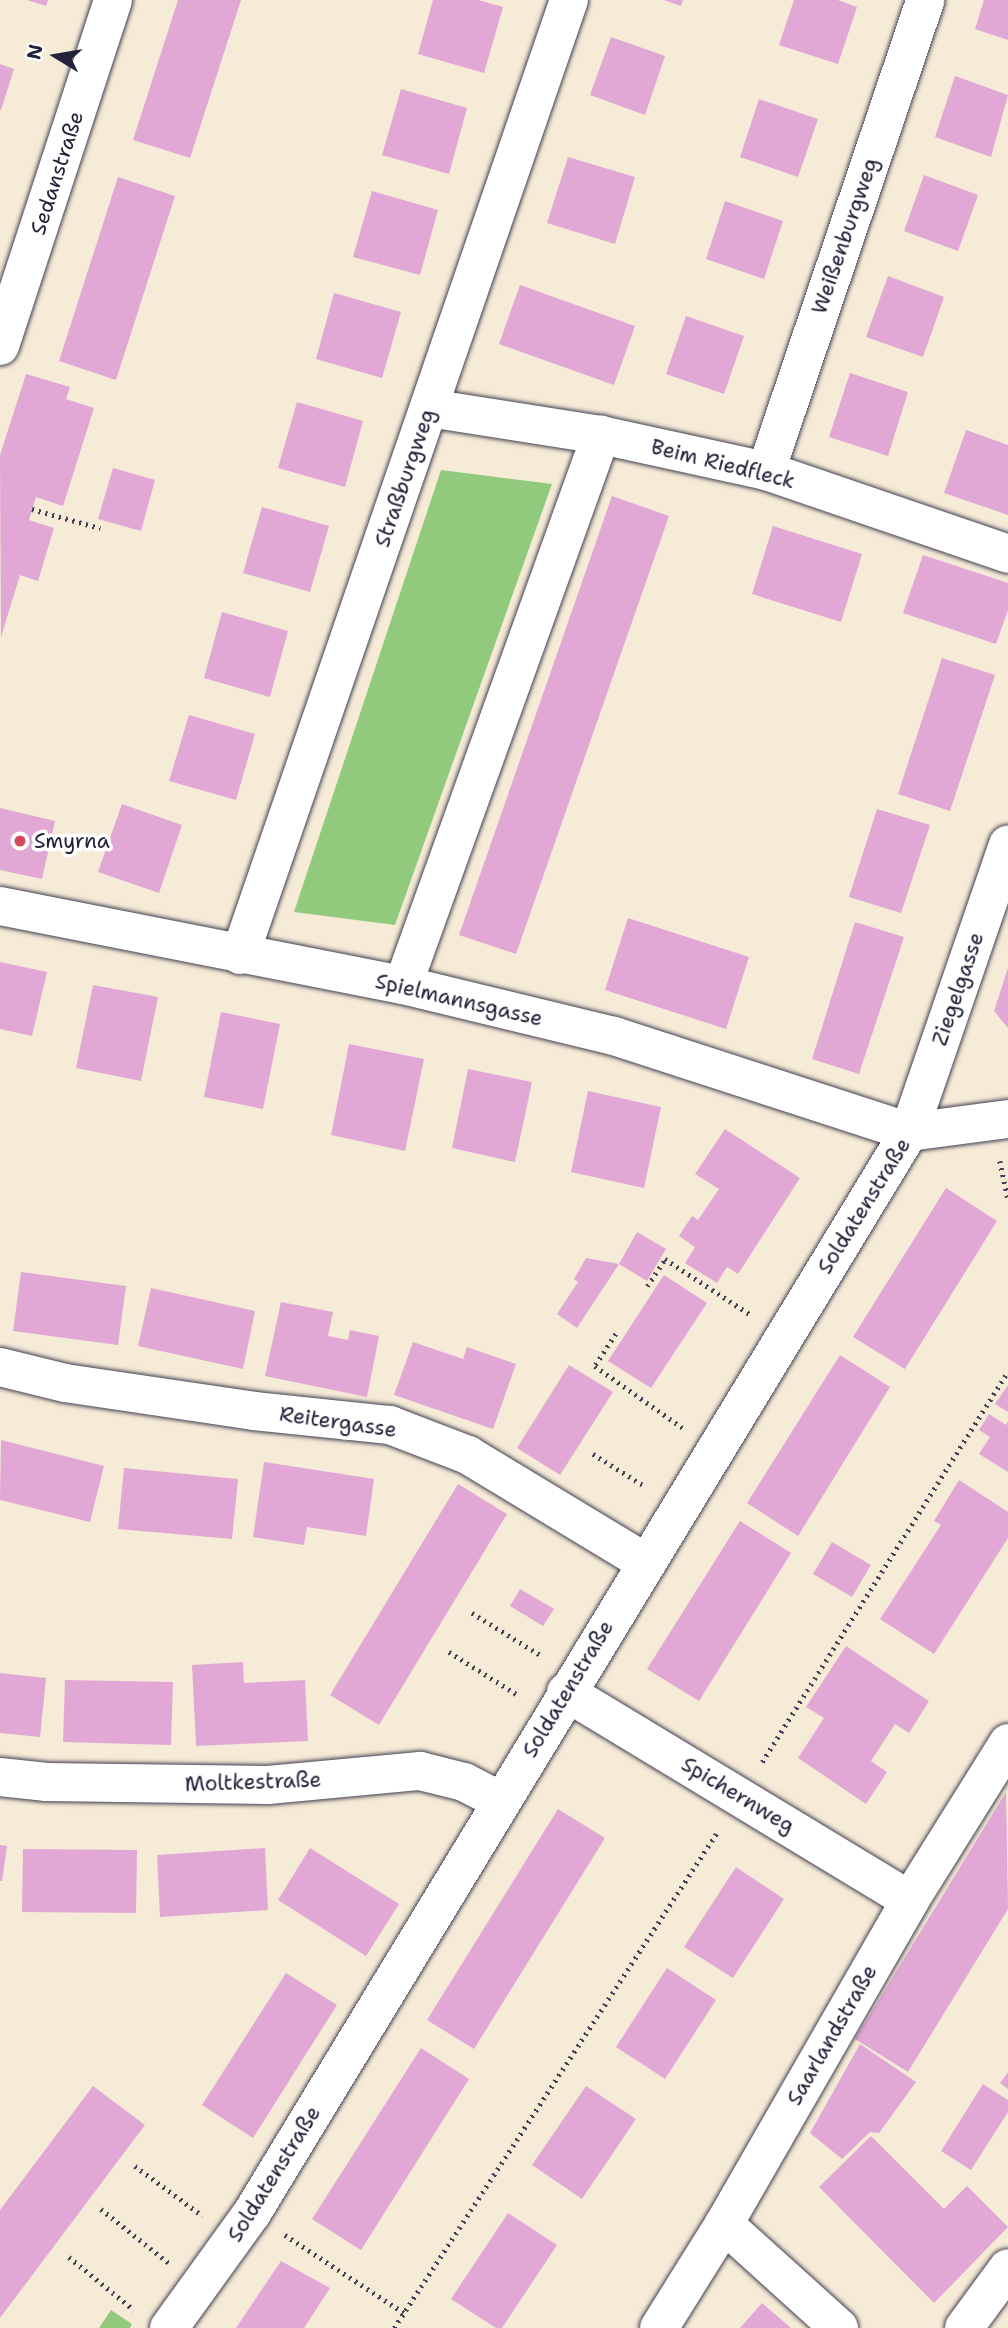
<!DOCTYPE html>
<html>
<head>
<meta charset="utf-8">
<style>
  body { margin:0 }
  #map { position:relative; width:1008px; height:2328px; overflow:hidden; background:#f6ebd7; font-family:"Shantell Sans",sans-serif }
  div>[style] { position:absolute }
  .green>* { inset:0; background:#91ca7d }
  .building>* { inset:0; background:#e1a8d5 }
  .path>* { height:4.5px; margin-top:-2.25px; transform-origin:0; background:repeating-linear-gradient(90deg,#424052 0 2px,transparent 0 7px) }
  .roads { filter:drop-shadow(0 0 2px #424052) drop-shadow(0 0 2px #424052) }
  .minor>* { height:38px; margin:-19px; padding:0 19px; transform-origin:19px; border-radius:19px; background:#fff }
  .dots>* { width:19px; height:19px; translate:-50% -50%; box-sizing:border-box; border:4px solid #fff; border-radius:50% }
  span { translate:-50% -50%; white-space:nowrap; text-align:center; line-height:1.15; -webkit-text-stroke:7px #fff; paint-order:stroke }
  .street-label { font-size:21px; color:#22223b }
  .poi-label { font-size:21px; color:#22223b }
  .left { translate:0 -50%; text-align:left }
  .north { position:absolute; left:21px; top:21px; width:70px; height:70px; -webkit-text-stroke:5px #fff; paint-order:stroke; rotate:281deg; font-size:19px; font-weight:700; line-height:28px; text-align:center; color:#22223b }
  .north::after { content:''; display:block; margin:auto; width:24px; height:32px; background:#22223b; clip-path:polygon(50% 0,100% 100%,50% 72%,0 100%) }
</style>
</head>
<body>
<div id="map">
  <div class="green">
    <i style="clip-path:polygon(441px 470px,552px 484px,395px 925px,294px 912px)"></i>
    <i style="clip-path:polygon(111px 2310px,132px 2324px,130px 2328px,99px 2328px)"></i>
  </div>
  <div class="building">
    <i style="clip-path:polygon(27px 0,48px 0,46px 6px)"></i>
    <i style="clip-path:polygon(178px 0,241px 0,190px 158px,133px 140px)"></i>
    <i style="clip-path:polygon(433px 0,478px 0,503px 7px,484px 73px,418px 54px)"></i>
    <i style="clip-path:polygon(664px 0,683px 0,681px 6px)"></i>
    <i style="clip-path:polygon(794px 0,838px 0,857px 7px,838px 64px,779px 45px)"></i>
    <i style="clip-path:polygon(984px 0,1008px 0,1008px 40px,975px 29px)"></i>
    <i style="clip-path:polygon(611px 37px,665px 56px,645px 115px,590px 95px)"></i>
    <i style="clip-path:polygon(0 64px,14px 69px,1px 110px,0 110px)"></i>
    <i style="clip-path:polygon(955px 76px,1008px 95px,991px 157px,935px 137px)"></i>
    <i style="clip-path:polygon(401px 89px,467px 108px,449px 174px,382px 155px)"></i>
    <i style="clip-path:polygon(759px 99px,818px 119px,798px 177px,740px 157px)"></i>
    <i style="clip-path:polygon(568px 157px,635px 177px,615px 244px,547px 223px)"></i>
    <i style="clip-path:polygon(924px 175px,978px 195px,958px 251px,904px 231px)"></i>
    <i style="clip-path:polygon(118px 177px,175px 196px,116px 380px,59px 361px)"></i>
    <i style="clip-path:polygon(372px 191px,438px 210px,420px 275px,353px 257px)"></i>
    <i style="clip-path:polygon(725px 201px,783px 221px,764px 279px,706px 259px)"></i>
    <i style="clip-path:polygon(888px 276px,944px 297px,923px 357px,866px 337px)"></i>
    <i style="clip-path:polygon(520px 285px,635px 326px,614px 385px,499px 344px)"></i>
    <i style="clip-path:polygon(334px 293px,401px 312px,382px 378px,316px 359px)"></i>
    <i style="clip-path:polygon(686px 316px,744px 336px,724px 394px,666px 374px)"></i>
    <i style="clip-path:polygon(850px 373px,908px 392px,888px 456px,829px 437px)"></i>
    <i style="clip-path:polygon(26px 374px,70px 387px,66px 399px,94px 408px,63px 506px,36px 497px,29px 520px,54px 528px,38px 581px,20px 575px,1px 637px,0 455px)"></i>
    <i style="clip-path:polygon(297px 402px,363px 421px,345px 487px,278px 468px)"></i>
    <i style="clip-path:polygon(966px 430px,1008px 445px,1008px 515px,944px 493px)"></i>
    <i style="clip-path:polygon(113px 468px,155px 480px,141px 531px,98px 519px)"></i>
    <i style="clip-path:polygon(612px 496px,669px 516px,516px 954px,459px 935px)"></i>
    <i style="clip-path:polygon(262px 507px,329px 526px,310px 592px,243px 573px)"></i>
    <i style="clip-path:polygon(773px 526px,862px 554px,841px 622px,752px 594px)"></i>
    <i style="clip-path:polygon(923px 555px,1008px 583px,1008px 610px,996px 644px,903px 613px)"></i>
    <i style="clip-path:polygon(222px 612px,288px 631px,270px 697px,204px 678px)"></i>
    <i style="clip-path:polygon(942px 658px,995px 675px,950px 811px,898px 794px)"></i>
    <i style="clip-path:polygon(189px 715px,255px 734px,236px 800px,169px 781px)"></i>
    <i style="clip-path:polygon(122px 804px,182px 825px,159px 893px,98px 872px)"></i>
    <i style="clip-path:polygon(0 808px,55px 821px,42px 879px,0 870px)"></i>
    <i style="clip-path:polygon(877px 809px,930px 825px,901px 913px,849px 897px)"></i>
    <i style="clip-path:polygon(628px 918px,749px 957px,726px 1029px,605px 990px)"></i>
    <i style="clip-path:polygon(855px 922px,904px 937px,859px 1074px,812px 1059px)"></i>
    <i style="clip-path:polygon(0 962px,47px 972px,32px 1036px,0 1029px)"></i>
    <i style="clip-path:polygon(1008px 968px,1008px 1028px,994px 1011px)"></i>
    <i style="clip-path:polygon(93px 985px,158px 997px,141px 1081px,76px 1068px)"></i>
    <i style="clip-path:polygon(221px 1012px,280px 1024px,263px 1109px,204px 1097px)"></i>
    <i style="clip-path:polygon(349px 1044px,424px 1059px,405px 1151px,331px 1135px)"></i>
    <i style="clip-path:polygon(468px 1069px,532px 1082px,515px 1162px,452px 1148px)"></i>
    <i style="clip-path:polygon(588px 1091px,661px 1107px,644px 1188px,571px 1172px)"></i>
    <i style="clip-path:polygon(725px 1129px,800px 1178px,738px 1274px,727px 1267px,717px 1283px,685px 1263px,695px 1247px,679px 1236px,692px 1216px,698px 1220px,719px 1189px,695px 1174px)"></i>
    <i style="clip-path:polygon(946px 1188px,997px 1221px,905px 1369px,853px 1337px)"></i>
    <i style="clip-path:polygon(637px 1232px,666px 1249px,647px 1281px,619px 1264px,577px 1328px,557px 1314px,578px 1282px,574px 1279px,586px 1258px,619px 1264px)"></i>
    <i style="clip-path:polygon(21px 1272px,126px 1286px,118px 1345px,13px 1331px)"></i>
    <i style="clip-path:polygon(664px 1275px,707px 1303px,651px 1388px,608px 1361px)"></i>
    <i style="clip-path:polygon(151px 1288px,255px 1311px,243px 1369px,138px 1346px)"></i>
    <i style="clip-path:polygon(281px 1302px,333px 1312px,328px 1336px,348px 1340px,350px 1330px,379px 1336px,367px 1397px,265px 1376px)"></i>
    <i style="clip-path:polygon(413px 1342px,463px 1359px,467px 1347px,516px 1364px,493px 1429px,394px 1395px)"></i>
    <i style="clip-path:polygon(840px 1355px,890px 1387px,798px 1536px,747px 1503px)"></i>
    <i style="clip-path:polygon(569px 1365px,613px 1392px,560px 1475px,517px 1448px)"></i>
    <i style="clip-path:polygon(1008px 1385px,1008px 1412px,995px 1404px)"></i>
    <i style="clip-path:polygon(989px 1414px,1006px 1425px,1008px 1421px,1008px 1472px,979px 1454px,990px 1437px,979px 1430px)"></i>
    <i style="clip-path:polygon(1px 1440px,104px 1466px,90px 1522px,0 1500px)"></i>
    <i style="clip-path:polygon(264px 1462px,374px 1479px,366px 1536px,307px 1527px,304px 1545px,253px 1537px)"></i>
    <i style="clip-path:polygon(124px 1468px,238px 1479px,232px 1539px,118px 1529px)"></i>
    <i style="clip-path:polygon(959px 1480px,1008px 1512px,1008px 1538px,934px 1654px,880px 1619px,941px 1525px,934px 1521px)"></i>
    <i style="clip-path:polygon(458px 1484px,507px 1514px,379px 1725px,330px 1695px)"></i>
    <i style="clip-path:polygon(740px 1521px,791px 1553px,699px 1701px,647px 1669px)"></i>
    <i style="clip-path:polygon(832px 1542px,871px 1565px,852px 1597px,813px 1574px)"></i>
    <i style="clip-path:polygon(520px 1589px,554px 1609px,543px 1626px,510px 1606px)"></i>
    <i style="clip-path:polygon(846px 1646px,929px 1701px,909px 1733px,895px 1724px,871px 1761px,887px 1772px,866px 1804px,798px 1758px,824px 1718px,806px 1707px)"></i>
    <i style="clip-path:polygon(243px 1662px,244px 1683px,305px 1680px,308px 1741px,196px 1746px,192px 1665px)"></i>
    <i style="clip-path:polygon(0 1673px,46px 1678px,40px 1737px,0 1733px)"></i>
    <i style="clip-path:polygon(65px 1680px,173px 1682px,171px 1745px,63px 1742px)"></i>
    <i style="clip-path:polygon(1006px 1792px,1008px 1909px,908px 2072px,855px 2039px)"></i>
    <i style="clip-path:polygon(558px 1809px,605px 1838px,474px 2049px,427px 2020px)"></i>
    <i style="clip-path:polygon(0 1845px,7px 1846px,2px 1881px,0 1881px)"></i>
    <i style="clip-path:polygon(265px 1848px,268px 1910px,160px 1917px,157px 1855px)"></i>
    <i style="clip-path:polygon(310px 1848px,399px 1904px,366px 1956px,278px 1900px)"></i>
    <i style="clip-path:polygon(23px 1849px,137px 1850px,136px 1913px,22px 1912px)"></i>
    <i style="clip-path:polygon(736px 1867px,784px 1899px,733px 1978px,684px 1947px)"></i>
    <i style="clip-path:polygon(667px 1968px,716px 2000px,665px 2079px,616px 2047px)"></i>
    <i style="clip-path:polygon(286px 1973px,337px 2005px,253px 2138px,202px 2105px)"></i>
    <i style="clip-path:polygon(860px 2044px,916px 2082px,879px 2133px,870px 2132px,842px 2159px,810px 2133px)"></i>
    <i style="clip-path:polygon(421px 2048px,469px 2079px,361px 2250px,312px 2219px)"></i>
    <i style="clip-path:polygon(1008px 2072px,1008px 2089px,1000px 2083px)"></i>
    <i style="clip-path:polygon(983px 2084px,1008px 2100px,1008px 2112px,971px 2170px,941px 2151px)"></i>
    <i style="clip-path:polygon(93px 2086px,145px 2125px,0 2318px,0 2210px)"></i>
    <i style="clip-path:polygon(586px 2086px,636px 2119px,582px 2199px,532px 2165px)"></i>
    <i style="clip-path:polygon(871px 2136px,944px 2209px,967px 2186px,1008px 2227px,934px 2303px,819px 2187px)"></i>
    <i style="clip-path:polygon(508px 2213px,557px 2245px,502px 2328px,496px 2328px,451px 2299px)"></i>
    <i style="clip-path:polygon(281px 2261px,330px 2288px,304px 2328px,236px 2328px)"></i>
    <i style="clip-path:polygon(762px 2303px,791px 2328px,740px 2328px)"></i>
  </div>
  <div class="path">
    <i style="left:32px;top:509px;width:71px;rotate:15.6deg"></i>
    <i style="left:1000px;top:1161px;width:38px;rotate:78deg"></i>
    <i style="left:647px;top:1286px;width:32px;rotate:-56deg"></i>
    <i style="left:665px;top:1259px;width:103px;rotate:33.1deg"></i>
    <i style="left:616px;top:1334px;width:38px;rotate:123deg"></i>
    <i style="left:595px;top:1366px;width:108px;rotate:35.2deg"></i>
    <i style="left:593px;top:1454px;width:62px;rotate:31.9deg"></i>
    <i style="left:472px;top:1613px;width:82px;rotate:31.6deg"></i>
    <i style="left:449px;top:1652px;width:81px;rotate:31.9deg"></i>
    <i style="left:762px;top:1762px;width:461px;rotate:-57.8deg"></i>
    <i style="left:135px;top:2166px;width:84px;rotate:36.3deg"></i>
    <i style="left:101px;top:2209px;width:87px;rotate:38.5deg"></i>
    <i style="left:285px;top:2235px;width:142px;rotate:33.2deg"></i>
    <i style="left:69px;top:2257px;width:84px;rotate:39.2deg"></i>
    <i style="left:394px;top:2328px;width:593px;rotate:-56.9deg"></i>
  </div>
  <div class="roads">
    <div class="minor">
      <i style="left:0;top:346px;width:364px;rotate:-71.9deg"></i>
      <i style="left:429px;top:408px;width:174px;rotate:8.9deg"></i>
      <i style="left:601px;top:435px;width:169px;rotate:12.3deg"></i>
      <i style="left:766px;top:471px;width:256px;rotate:18.9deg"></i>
      <i style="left:766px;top:471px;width:497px;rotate:-71.3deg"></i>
      <i style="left:0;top:906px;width:411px;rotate:11.1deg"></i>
      <i style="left:403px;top:985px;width:217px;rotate:13.6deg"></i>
      <i style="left:614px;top:1036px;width:310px;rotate:18deg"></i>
      <i style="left:909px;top:1132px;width:304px;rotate:-71deg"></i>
      <i style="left:240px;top:955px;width:1010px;rotate:-70.99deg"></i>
      <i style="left:403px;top:985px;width:585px;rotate:-70.2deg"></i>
      <i style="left:0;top:1367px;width:67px;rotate:13.8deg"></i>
      <i style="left:65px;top:1383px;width:191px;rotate:8.4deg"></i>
      <i style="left:254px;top:1411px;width:137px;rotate:5.9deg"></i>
      <i style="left:390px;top:1425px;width:84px;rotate:21deg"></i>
      <i style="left:468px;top:1455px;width:208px;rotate:31.2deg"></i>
      <i style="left:566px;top:1692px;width:402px;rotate:31.2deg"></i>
      <i style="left:0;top:1777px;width:47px;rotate:6.1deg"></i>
      <i style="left:47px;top:1782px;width:221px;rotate:0.8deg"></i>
      <i style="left:268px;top:1785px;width:153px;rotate:-5.3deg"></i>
      <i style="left:420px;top:1771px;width:45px;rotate:14deg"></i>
      <i style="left:464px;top:1782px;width:42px;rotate:27.2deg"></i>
      <i style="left:724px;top:2224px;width:155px;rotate:42.1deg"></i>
      <i style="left:169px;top:2328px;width:142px;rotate:-54.2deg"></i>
      <i style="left:252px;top:2213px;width:1265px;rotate:-58.71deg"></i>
      <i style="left:909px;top:1132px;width:100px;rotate:-7.5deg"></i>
      <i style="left:659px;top:2328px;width:123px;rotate:-58deg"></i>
      <i style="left:724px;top:2224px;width:374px;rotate:-60.1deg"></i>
      <i style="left:910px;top:1900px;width:185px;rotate:-58deg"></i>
      <i style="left:964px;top:2328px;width:74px;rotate:-53.7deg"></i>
    </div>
  </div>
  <div class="dots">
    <i style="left:20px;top:841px;background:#d1495b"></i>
  </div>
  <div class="street-label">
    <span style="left:57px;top:173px;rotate:-72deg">Sedanstraße</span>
    <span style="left:845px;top:236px;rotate:-71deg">Weißenburgweg</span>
    <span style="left:723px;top:464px;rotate:14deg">Beim Riedfleck</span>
    <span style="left:405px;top:478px;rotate:-71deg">Straßburgweg</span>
    <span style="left:958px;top:989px;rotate:-71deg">Ziegelgasse</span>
    <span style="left:459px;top:1000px;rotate:13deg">Spielmannsgasse</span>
    <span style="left:864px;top:1206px;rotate:-58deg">Soldatenstraße</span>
    <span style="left:338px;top:1422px;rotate:8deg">Reitergasse</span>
    <span style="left:568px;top:1689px;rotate:-59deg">Soldatenstraße</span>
    <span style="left:253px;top:1782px;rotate:-2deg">Moltkestraße</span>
    <span style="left:738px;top:1795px;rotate:31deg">Spichernweg</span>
    <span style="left:832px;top:2035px;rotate:-60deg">Saarlandstraße</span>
    <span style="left:274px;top:2174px;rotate:-58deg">Soldatenstraße</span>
  </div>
  <div class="poi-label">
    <span class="left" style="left:34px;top:841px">Smyrna</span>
  </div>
  <div class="north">N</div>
</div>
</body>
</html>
